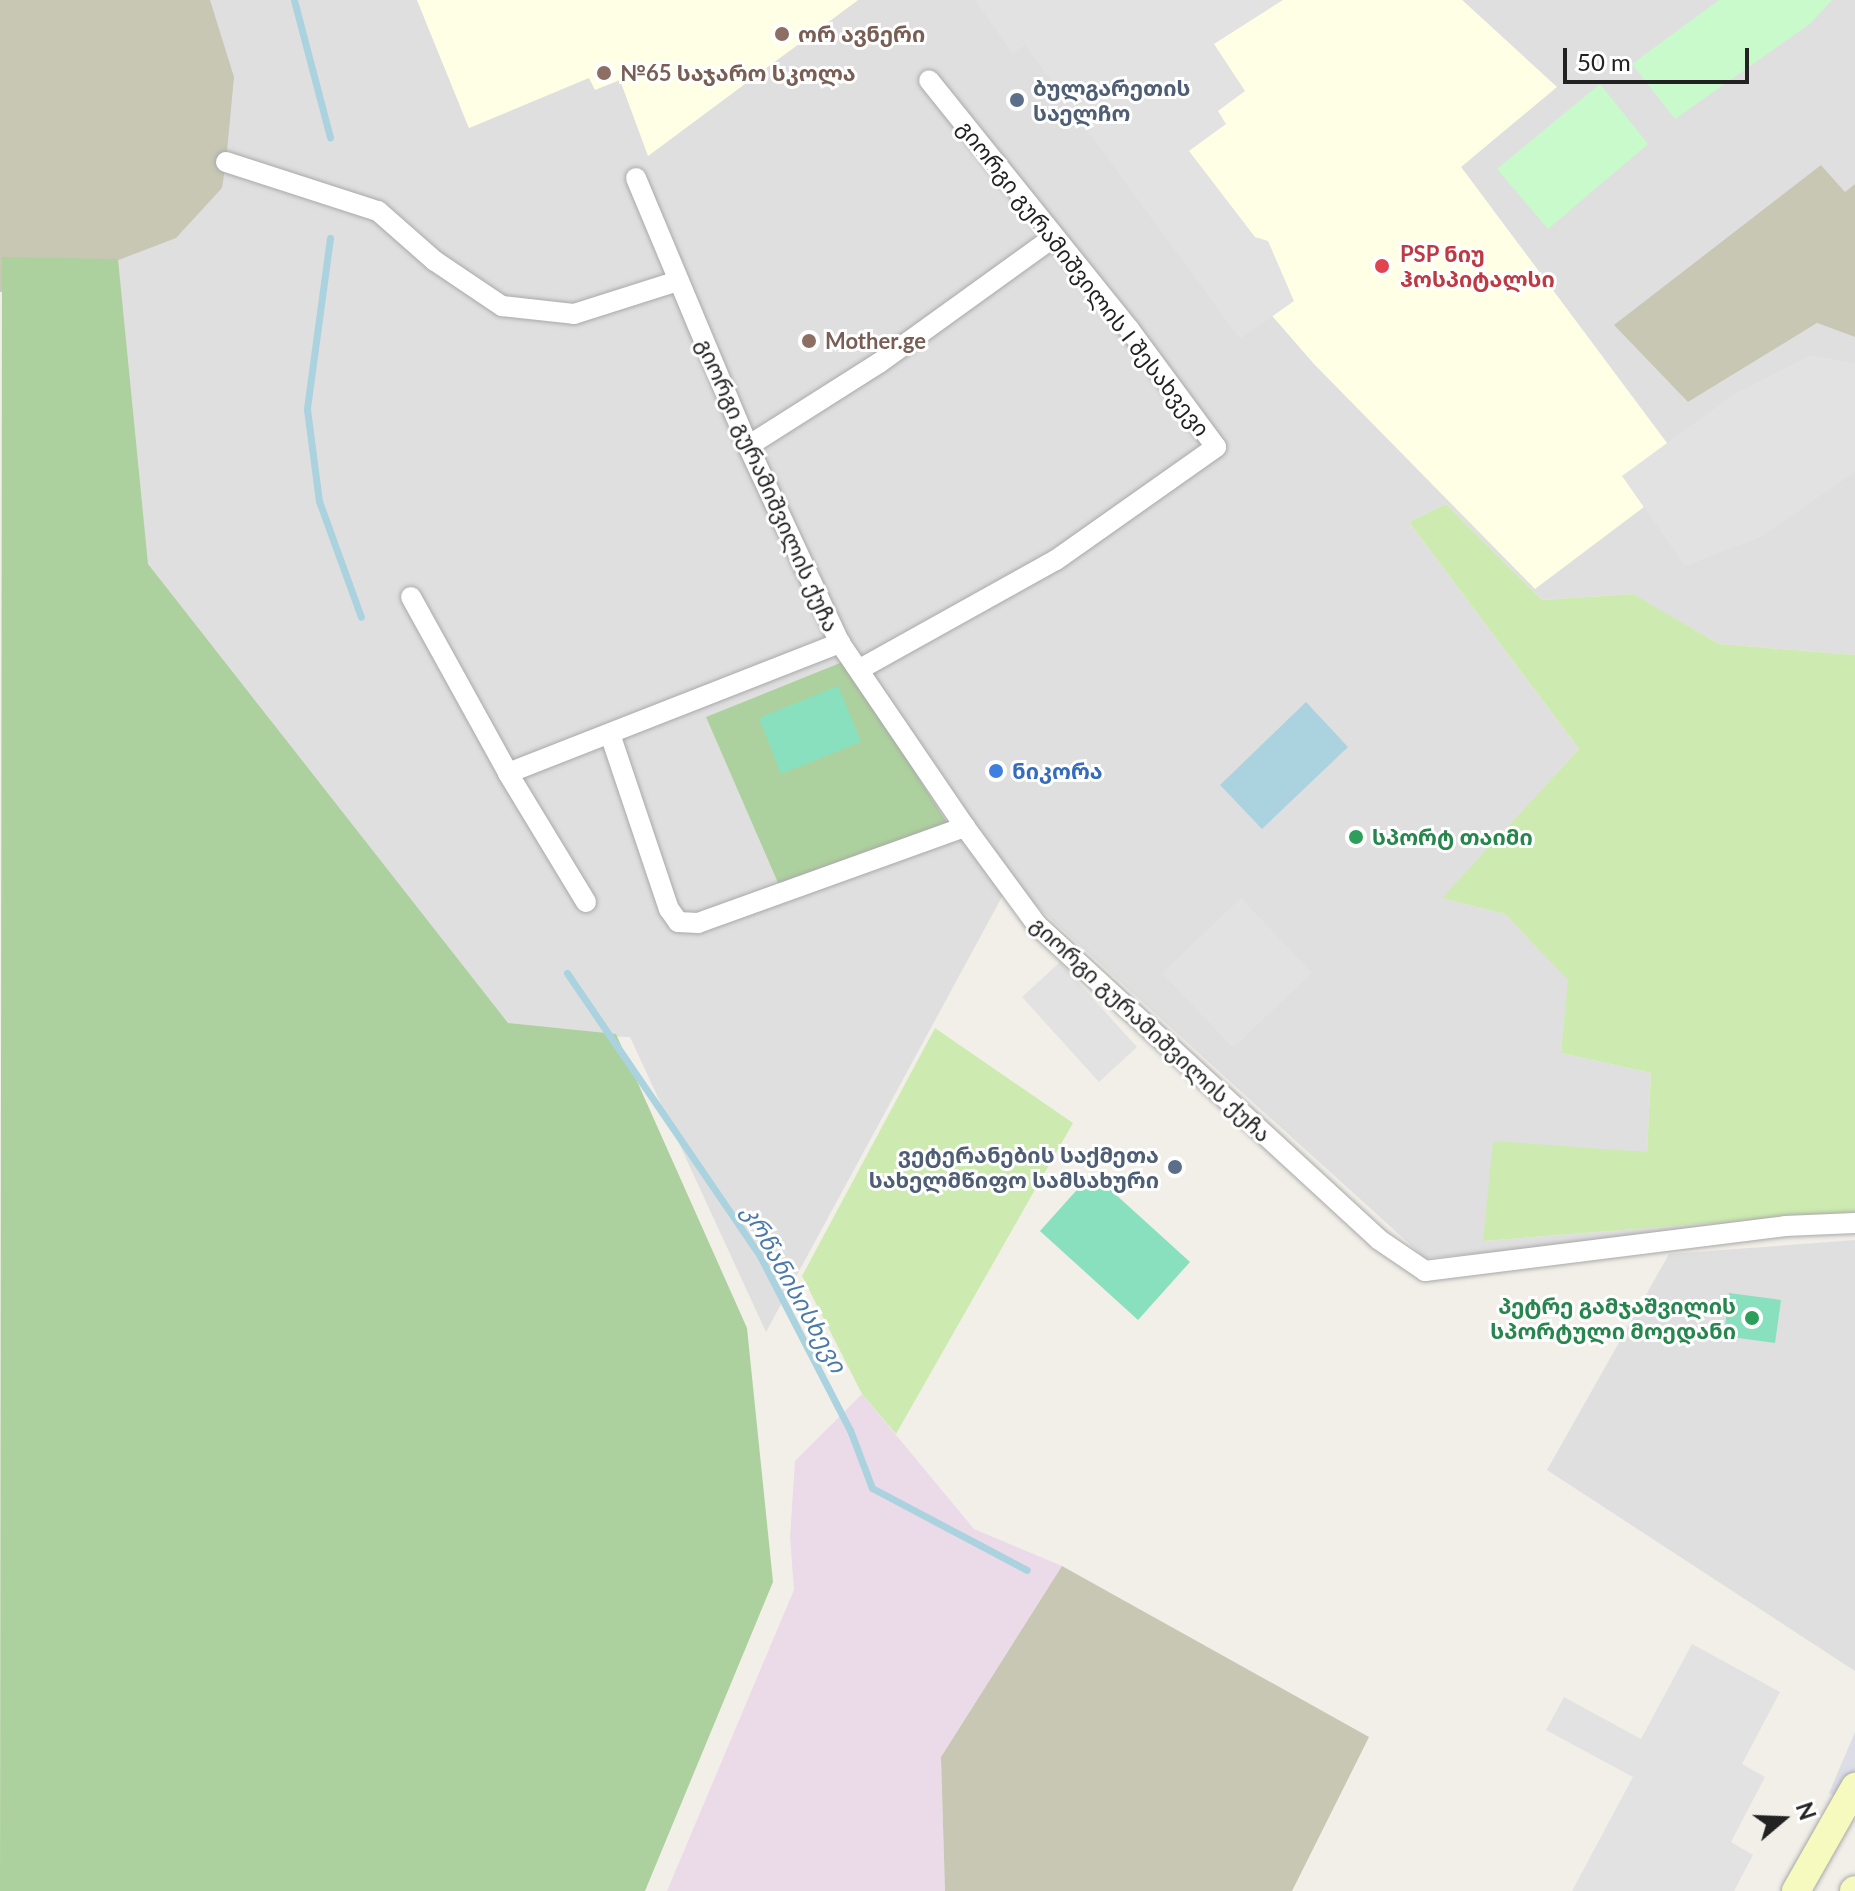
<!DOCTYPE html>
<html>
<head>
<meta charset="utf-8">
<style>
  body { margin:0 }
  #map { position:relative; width:1855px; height:1891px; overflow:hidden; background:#f2efe9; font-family:Lato,"Noto Sans Georgian",sans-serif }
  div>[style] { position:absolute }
  .residential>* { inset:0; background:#e0dfdf }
  .industrial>* { inset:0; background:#ebdbe8 }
  .education>* { inset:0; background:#ffffe5 }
  .construction>* { inset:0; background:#c7c7b4 }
  .grass>* { inset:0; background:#cdebb0 }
  .forest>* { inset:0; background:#add19e }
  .park>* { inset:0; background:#c8facc }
  .pitch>* { inset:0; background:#88e0be }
  .parking>* { inset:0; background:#e2e2e2 }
  .plaza>* { inset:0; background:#dddde8 }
  .water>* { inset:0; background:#aad3df }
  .stream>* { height:7px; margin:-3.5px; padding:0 3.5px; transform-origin:3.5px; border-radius:3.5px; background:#aad3df }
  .roads { filter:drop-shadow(0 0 2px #a9a9a9) drop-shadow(0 0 2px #a9a9a9) }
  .street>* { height:20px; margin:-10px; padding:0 10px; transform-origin:10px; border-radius:10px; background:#fff }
  .secondary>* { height:28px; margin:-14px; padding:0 14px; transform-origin:14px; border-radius:14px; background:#f7fabf }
  .dots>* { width:22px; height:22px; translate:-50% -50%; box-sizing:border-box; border:4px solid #fff; border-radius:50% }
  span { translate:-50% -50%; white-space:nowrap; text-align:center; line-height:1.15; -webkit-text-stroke:6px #fff; paint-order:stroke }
  .education-label { font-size:22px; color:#785e54; font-weight:700 }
  .left { translate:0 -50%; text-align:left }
  .service-label { font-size:22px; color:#4e5e75; font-weight:700 }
  .right { translate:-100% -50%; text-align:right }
  .health-label { font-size:22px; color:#be3a42; font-weight:700 }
  .street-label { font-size:22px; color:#222 }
  .shop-label { font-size:22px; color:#366cbe; font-weight:700 }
  .leisure-label { font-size:22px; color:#27864d; font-weight:700 }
  .water-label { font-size:24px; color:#4a7aab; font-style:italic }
  .north { position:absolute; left:1743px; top:1779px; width:80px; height:80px; -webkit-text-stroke:6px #fff; paint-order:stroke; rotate:71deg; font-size:22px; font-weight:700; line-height:32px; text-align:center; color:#222 }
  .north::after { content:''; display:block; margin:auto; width:28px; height:36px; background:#222; clip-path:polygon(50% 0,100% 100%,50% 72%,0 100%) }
  .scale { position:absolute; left:1563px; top:48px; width:186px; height:36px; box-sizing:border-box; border:4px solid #222; border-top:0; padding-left:10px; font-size:24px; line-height:28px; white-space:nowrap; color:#222; -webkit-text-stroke:6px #fff; paint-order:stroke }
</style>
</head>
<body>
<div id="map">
  <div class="residential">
    <i style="clip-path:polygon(0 0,417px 0,469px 128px,590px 77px,620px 80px,649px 155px,858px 0,998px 0,1315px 365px,1689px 472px,1461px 167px,1556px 87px,1462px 0,1855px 0,1855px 184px,1845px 193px,1821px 165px,1688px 402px,1817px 323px,1855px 337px,1855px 655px,1719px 644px,1632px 594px,1542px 600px,1446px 504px,1409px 522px,1579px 749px,1443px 898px,1505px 914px,1569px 980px,1561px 1053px,1651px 1073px,1647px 1152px,1484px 1241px,1855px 1212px,1855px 1223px,1425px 1258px,1010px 882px,766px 1332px,630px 1037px,505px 1034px,135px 562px)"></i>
    <i style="clip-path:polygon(1855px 1240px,1855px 1671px,1547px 1470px,1669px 1254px)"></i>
  </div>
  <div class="industrial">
    <i style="clip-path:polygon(862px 1394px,974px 1529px,1062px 1566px,941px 1757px,945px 1891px,667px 1891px,794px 1590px,790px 1537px,795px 1461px)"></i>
  </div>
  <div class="education">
    <i style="clip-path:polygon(417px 0,858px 0,648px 156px,620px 80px,595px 90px,589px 78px,469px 128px)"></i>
    <i style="clip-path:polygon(998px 0,1462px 0,1557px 87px,1461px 167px,1689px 473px,1535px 589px,1315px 365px)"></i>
  </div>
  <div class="construction">
    <i style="clip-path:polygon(0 0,210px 0,234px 77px,226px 162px,222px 188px,176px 238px,48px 287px,0 292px)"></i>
    <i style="clip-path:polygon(1821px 165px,1845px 192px,1855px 184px,1855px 337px,1817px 323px,1688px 402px,1614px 325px)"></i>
    <i style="clip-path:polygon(1062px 1566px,1369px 1737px,1292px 1891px,945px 1891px,941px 1757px)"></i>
  </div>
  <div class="grass">
    <i style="clip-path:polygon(1446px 504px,1542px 600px,1633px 594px,1719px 644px,1855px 655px,1855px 1212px,1483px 1241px,1493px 1141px,1647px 1152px,1651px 1073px,1561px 1053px,1568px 980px,1505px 914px,1442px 898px,1579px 749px,1409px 522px)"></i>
    <i style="clip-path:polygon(935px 1028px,1073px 1123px,896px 1434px,862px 1394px,802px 1276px)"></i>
  </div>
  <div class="forest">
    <i style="clip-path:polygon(2px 257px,118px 259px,148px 564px,508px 1023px,616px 1034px,747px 1328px,773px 1582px,645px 1891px,0 1891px)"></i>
    <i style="clip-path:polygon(845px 661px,947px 823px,779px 885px,706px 717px)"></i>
  </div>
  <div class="park">
    <i style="clip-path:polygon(1719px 0,1832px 0,1811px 23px,1675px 119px,1632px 64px)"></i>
    <i style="clip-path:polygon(1600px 84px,1648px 144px,1548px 229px,1497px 169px)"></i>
  </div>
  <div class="pitch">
    <i style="clip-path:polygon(838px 686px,861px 742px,781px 774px,759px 718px)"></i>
    <i style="clip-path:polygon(1092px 1173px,1190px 1262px,1138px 1320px,1040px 1231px)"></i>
    <i style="clip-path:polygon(1729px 1293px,1781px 1300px,1775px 1343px,1724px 1336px)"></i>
  </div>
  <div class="parking">
    <i style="clip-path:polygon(975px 0,1283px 0,1214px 44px,1245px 91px,1218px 111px,1226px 124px,1189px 151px,1255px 237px,1268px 241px,1294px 301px,1240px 339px,1025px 45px,1012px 53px)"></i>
    <i style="clip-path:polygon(1811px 355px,1855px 363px,1855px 472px,1761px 537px,1685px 566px,1622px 476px,1734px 394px)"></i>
    <i style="clip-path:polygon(1241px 898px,1312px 973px,1233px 1048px,1162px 973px)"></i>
    <i style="clip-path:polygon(1060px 962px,1137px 1047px,1099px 1082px,1022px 997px)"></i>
    <i style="clip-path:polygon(1692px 1644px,1780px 1692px,1742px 1764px,1765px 1777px,1731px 1842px,1753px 1855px,1734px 1891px,1572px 1891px,1633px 1777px,1546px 1730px,1564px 1697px,1641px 1739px)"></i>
  </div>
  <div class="plaza">
    <i style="clip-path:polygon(1855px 1732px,1855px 1809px,1829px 1793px)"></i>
  </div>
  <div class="water">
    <i style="clip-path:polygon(1306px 702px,1348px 747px,1262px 829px,1220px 785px)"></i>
  </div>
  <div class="stream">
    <i style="left:294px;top:0;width:142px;rotate:75.3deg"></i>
    <i style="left:330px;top:238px;width:173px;rotate:97.7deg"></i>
    <i style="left:307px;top:409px;width:93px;rotate:82.6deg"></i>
    <i style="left:319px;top:501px;width:123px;rotate:70.1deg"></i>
    <i style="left:567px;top:973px;width:343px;rotate:55.7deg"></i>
    <i style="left:760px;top:1256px;width:196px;rotate:62.7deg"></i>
    <i style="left:850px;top:1430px;width:62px;rotate:69.2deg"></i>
    <i style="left:872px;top:1488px;width:175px;rotate:27.9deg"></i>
  </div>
  <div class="roads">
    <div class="street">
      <i style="left:226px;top:162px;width:160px;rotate:17.9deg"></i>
      <i style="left:378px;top:211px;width:76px;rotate:41.3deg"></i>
      <i style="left:435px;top:261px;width:81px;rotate:33.9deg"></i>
      <i style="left:502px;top:306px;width:72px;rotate:6.3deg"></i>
      <i style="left:574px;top:314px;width:109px;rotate:-17.6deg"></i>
      <i style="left:636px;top:178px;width:290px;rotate:67.3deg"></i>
      <i style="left:748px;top:446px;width:217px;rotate:65deg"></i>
      <i style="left:840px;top:643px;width:222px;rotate:55.8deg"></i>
      <i style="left:965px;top:827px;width:122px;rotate:53.7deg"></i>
      <i style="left:1037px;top:925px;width:464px;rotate:42.6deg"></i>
      <i style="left:1378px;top:1239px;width:57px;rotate:34.2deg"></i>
      <i style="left:1425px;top:1271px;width:363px;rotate:-7.1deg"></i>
      <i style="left:1785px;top:1226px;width:70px;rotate:-2.5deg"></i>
      <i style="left:748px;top:446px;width:155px;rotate:-32.4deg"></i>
      <i style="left:879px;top:363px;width:213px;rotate:-35.8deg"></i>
      <i style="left:411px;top:597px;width:201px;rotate:61.1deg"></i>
      <i style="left:860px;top:669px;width:224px;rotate:-29.1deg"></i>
      <i style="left:1056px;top:560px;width:196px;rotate:-35.2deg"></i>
      <i style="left:1216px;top:447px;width:147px;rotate:-126.4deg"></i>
      <i style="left:1129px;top:329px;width:319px;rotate:-128.8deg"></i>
      <i style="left:610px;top:734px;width:185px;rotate:71.4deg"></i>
      <i style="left:669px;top:909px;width:16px;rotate:55deg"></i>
      <i style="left:678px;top:922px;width:20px;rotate:3deg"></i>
      <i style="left:698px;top:923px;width:284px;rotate:-19.8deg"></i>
      <i style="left:586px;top:902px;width:151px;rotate:-121.2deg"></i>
      <i style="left:508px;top:773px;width:357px;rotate:-21.4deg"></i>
    </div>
    <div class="secondary">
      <i style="left:1796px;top:1891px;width:120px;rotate:-60.4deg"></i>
      <i style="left:1854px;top:1891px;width:1px;rotate:-45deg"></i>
    </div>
  </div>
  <div class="dots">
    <i style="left:782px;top:34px;background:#8d6e63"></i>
    <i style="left:604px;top:73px;background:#8d6e63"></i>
    <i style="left:1017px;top:100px;background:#5c6f8a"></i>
    <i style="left:1382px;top:266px;background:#e0444e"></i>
    <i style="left:809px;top:341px;background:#8d6e63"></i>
    <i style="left:996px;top:771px;background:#3f7fe0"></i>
    <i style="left:1356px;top:837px;background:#2e9e5b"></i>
    <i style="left:1175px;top:1167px;background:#5c6f8a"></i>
    <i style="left:1752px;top:1318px;background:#2e9e5b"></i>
  </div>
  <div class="education-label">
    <span class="left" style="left:798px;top:34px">ორ ავნერი</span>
    <span class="left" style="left:620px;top:73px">№65 საჯარო სკოლა</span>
    <span class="left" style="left:825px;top:341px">Mother.ge</span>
  </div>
  <div class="service-label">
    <span class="left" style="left:1033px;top:100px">ბულგარეთის<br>საელჩო</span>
    <span class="right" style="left:1159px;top:1167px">ვეტერანების საქმეთა<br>სახელმწიფო სამსახური</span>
  </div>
  <div class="health-label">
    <span class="left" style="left:1400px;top:266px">PSP ნიუ<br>ჰოსპიტალსი</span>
  </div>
  <div class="street-label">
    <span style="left:1084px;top:278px;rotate:52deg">გიორგი გურამიშვილის I შესახვევი</span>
    <span style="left:768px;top:485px;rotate:66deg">გიორგი გურამიშვილის ქუჩა</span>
    <span style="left:1151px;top:1029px;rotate:43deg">გიორგი გურამიშვილის ქუჩა</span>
  </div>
  <div class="shop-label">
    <span class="left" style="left:1012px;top:771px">ნიკორა</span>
  </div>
  <div class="leisure-label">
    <span class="left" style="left:1372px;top:837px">სპორტ თაიმი</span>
    <span class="right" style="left:1736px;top:1318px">პეტრე გამჯაშვილის<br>სპორტული მოედანი</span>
  </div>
  <div class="water-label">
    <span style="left:795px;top:1288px;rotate:61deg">კრწანისისხევი</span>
  </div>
  <div class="north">N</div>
  <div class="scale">50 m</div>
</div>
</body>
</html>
